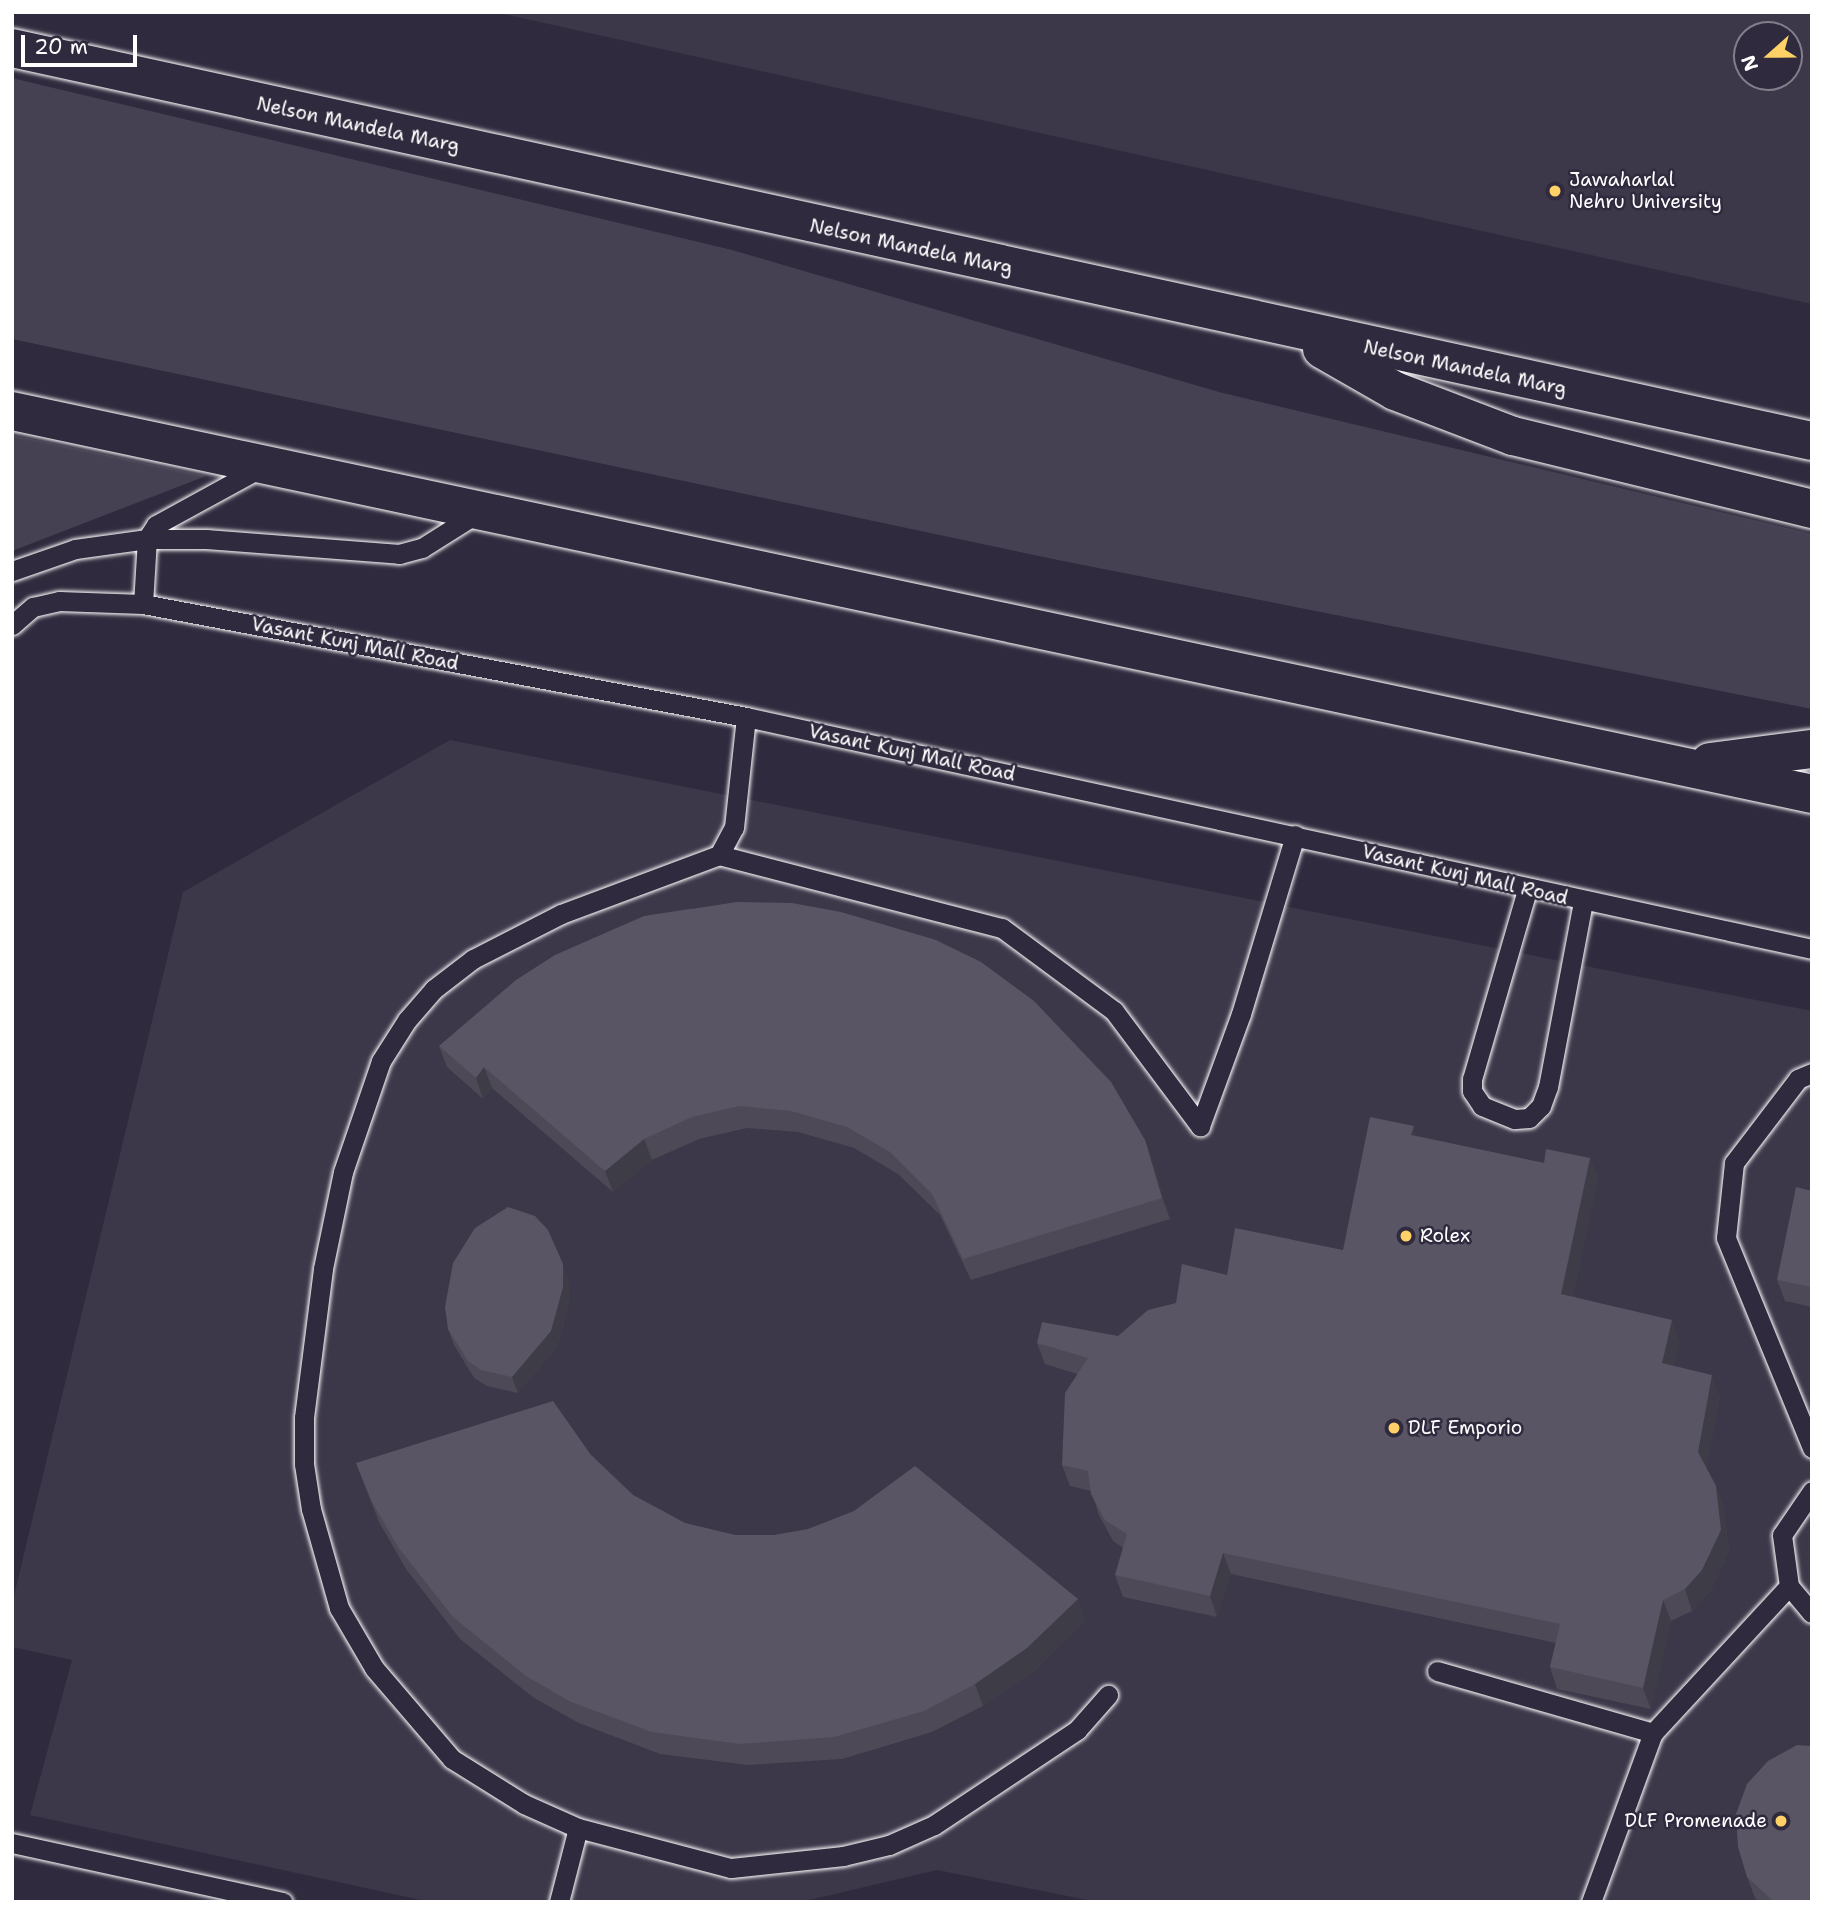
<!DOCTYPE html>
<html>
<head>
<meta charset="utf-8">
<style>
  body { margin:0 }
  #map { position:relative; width:1824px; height:1914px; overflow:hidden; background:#2f2a3d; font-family:"Shantell Sans",sans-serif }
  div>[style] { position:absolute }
  .built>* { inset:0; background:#3c3749 }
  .green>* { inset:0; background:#464152 }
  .roads { filter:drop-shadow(0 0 2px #fff) drop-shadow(0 0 2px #fff) }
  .lane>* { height:19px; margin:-9.5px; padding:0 9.5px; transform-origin:9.5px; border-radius:9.5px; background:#2f2a3d }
  .primary>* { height:38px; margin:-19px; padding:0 19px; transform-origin:19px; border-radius:19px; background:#2f2a3d }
  .wall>* { inset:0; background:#4d4956 }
  .shaded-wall>* { inset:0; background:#3e3c46 }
  .building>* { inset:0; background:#595564 }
  .dots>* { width:19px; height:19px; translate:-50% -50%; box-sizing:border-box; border:4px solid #2f2a3d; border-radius:50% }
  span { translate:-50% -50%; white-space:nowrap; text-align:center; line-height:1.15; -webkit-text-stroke:5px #2f2a3d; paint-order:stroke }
  .street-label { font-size:19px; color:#fff }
  .poi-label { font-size:19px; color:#fff }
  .left { translate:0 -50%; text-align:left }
  .right { translate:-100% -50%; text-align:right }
  .frame { position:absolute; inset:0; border:14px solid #fff; pointer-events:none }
  .north { position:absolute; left:1733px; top:21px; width:70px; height:70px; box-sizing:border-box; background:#2f2a3d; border:2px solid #827f8b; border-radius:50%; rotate:249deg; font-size:19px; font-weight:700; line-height:28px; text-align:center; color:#fff }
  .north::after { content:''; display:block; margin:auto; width:24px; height:32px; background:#ffd166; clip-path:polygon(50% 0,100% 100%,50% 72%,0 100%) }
  .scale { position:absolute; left:21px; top:35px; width:116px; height:32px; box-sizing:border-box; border:4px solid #fff; border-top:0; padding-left:9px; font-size:21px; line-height:24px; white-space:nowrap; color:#fff; -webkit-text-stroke:5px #2f2a3d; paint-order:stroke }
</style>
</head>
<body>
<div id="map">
  <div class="built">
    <i style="clip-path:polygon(evenodd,494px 12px,1812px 12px,1812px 304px,494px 12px,1747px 35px,1789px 35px,1789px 77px,1747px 77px,1747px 35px)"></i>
    <i style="clip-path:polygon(450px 740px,1812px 1011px,1812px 1902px,1097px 1902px,937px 1870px,801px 1902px,430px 1902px,30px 1815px,72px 1660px,12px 1647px,12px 1604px,183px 892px)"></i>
  </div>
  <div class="green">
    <i style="clip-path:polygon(12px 78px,732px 250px,1219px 392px,1812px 534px,1812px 709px,1058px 560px,12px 339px)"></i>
    <i style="clip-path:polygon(12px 435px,206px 476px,12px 551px)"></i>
  </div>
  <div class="roads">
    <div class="lane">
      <i style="left:12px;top:571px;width:67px;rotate:-19.2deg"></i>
      <i style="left:75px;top:549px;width:73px;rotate:-7.9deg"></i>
      <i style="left:147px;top:539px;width:59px"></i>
      <i style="left:206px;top:539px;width:194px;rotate:4.4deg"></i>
      <i style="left:399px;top:554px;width:24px;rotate:-15deg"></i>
      <i style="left:422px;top:548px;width:67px;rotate:-32.3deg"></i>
      <i style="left:143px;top:604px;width:65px;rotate:-86.5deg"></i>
      <i style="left:147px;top:539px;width:17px;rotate:-57deg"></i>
      <i style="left:156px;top:525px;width:119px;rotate:-28.7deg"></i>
      <i style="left:12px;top:625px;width:28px;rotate:-41deg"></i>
      <i style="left:33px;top:607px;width:27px;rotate:-13deg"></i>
      <i style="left:59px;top:601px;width:84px;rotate:2deg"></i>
      <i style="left:143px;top:604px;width:613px;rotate:10.61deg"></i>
      <i style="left:746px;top:717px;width:1091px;rotate:12.28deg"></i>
      <i style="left:746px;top:717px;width:111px;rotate:96.2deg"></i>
      <i style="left:734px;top:827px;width:32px;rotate:118deg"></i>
      <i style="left:719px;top:855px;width:169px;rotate:159.5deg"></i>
      <i style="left:561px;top:914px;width:99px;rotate:152.9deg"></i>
      <i style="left:473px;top:959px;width:49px;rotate:142.4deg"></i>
      <i style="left:434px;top:989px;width:41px;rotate:131.1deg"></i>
      <i style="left:407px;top:1020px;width:49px;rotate:122.4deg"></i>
      <i style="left:381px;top:1061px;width:117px;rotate:108.9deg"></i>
      <i style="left:343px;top:1172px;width:99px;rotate:101.7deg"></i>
      <i style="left:323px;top:1269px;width:150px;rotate:97.3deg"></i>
      <i style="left:304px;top:1418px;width:46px;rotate:90deg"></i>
      <i style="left:304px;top:1464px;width:46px;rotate:81.2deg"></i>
      <i style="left:311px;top:1509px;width:103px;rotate:74.2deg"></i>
      <i style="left:339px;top:1608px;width:69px;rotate:59.7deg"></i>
      <i style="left:374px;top:1668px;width:120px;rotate:49.4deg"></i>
      <i style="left:452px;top:1759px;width:85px;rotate:32deg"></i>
      <i style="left:524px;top:1804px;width:59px;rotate:24deg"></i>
      <i style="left:578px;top:1828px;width:158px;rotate:14.7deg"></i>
      <i style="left:731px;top:1868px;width:113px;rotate:-6.1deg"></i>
      <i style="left:843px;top:1856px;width:47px;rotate:-13.4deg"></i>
      <i style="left:889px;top:1845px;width:49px;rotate:-24deg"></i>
      <i style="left:934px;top:1825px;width:172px;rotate:-33.6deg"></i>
      <i style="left:1077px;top:1730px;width:47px;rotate:-48.5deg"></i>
      <i style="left:719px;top:855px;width:292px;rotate:14.5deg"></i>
      <i style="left:1002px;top:928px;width:139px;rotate:36.5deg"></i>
      <i style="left:1114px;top:1011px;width:144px;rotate:53.2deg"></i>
      <i style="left:1200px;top:1126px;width:119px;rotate:-69.9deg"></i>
      <i style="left:1241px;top:1014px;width:187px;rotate:-73.2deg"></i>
      <i style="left:1527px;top:890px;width:197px;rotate:106.2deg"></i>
      <i style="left:1472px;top:1079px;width:12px;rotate:90deg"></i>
      <i style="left:1472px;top:1091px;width:18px;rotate:56deg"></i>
      <i style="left:1482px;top:1106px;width:35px;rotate:22deg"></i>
      <i style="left:1515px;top:1119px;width:14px;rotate:-4deg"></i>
      <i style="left:1529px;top:1118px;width:17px;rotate:-45deg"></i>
      <i style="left:1541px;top:1106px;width:20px;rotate:-70deg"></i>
      <i style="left:1548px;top:1087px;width:188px;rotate:-79.3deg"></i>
      <i style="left:1812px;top:1073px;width:15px;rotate:157deg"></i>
      <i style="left:1798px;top:1079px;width:106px;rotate:127.3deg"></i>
      <i style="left:1734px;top:1163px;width:75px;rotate:96.1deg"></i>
      <i style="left:1726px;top:1238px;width:227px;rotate:67.7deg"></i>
      <i style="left:1812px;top:1491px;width:53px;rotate:124.3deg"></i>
      <i style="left:1782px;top:1535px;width:51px;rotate:82.2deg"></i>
      <i style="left:1789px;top:1586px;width:35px;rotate:50deg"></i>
      <i style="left:1437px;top:1671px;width:225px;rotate:16deg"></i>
      <i style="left:12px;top:1843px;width:277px;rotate:12.3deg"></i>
      <i style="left:559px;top:1902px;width:76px;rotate:-75.6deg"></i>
      <i style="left:1591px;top:1902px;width:180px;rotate:-69.9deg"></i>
      <i style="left:1653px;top:1733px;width:200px;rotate:-47.2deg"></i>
    </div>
    <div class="primary">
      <i style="left:12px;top:48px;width:1842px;rotate:12.32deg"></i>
      <i style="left:1322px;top:349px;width:84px;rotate:29.9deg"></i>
      <i style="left:1395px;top:391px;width:126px;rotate:20.9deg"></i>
      <i style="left:1513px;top:436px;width:308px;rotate:13.7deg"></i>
      <i style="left:12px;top:411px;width:1840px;rotate:12.01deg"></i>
      <i style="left:1710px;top:762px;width:103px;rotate:-7.3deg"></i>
    </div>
  </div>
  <div class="wall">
    <i style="clip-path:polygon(439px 1046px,1145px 1140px,1153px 1162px,1170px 1219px,971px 1280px,940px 1215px,898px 1174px,854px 1148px,798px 1132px,747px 1128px,699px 1139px,652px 1160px,613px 1192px,492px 1088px,483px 1099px,447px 1067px)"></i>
    <i style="clip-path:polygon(1417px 1136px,1544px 1163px,1590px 1158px,1598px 1179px,1573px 1296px,1680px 1342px,1674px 1366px,1720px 1396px,1706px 1468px,1716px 1486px,1724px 1508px,1729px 1551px,1710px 1592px,1692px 1611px,1671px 1621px,1651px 1709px,1557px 1689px,1550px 1667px,1556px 1643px,1231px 1574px,1217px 1617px,1123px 1597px,1115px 1575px,1123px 1548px,1113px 1541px,1099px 1515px,1091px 1491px,1070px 1486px,1062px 1465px,1077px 1374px,1045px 1364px,1037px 1343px,1118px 1336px,1227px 1275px,1343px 1250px)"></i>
    <i style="clip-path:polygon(1812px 1191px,1812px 1307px,1785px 1301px,1777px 1280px)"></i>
    <i style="clip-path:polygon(569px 1281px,569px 1303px,557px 1347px,518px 1393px,487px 1386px,474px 1378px,454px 1345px,448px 1329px)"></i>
    <i style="clip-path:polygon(591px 1455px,633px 1495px,685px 1523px,735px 1535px,1078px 1599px,1085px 1621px,1035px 1670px,983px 1706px,932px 1732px,842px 1759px,748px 1765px,660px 1754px,579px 1723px,534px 1698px,460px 1639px,406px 1569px,379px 1522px,356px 1463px)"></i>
    <i style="clip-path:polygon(1747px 1877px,1812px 1902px,1759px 1902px,1755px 1898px)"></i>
  </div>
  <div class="shaded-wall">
    <i style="clip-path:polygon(484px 1067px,492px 1088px,483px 1099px,476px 1078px)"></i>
    <i style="clip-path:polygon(1414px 1126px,1421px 1148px,1411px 1135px)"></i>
    <i style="clip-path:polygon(644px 1139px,652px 1160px,613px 1192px,605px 1171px)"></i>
    <i style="clip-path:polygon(1145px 1140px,1153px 1162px,1170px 1219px,1162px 1198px)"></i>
    <i style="clip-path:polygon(1590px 1158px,1598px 1179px,1569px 1315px,1561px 1294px)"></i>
    <i style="clip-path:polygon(563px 1264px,569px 1281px,569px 1303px,557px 1347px,518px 1393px,512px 1377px)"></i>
    <i style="clip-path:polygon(1672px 1320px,1680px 1342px,1670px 1385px,1662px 1363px)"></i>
    <i style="clip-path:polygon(1712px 1375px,1720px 1396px,1705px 1473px,1698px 1452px)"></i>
    <i style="clip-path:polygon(1716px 1486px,1724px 1508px,1729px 1551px,1710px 1592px,1692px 1611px,1685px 1589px)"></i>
    <i style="clip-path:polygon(1223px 1553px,1231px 1574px,1217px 1617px,1210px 1596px)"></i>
    <i style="clip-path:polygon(1078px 1599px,1085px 1621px,1035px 1670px,983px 1706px,975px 1684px)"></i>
    <i style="clip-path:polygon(1663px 1600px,1671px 1621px,1651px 1709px,1643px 1688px)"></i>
  </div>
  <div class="building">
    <i style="clip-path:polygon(737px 902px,792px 903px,841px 912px,936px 940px,981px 962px,1034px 1001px,1111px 1082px,1145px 1140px,1162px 1198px,963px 1259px,932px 1194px,890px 1152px,847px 1127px,791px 1111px,739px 1106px,692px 1117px,644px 1139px,605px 1171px,484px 1067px,476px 1078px,439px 1046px,516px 980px,555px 955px,644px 916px)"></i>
    <i style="clip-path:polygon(1370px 1117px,1414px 1126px,1411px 1135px,1544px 1163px,1546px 1149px,1590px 1158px,1561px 1294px,1672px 1320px,1662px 1363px,1712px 1375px,1698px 1452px,1716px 1486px,1721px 1530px,1702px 1570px,1685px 1589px,1663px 1600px,1643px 1688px,1550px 1667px,1560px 1624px,1223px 1553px,1210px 1596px,1115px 1575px,1127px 1534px,1105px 1520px,1091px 1494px,1088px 1471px,1062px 1465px,1065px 1393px,1088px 1358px,1037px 1343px,1042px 1322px,1118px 1336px,1148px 1310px,1176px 1303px,1182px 1264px,1227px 1275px,1235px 1228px,1343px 1250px)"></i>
    <i style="clip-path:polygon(1796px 1187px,1812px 1191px,1812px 1287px,1777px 1280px)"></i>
    <i style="clip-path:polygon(508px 1207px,535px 1216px,548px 1230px,563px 1264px,563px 1287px,551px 1331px,512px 1377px,481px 1370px,468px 1361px,448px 1329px,445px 1307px,453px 1263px,475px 1228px)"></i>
    <i style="clip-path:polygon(553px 1401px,591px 1455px,633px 1495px,685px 1523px,735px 1535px,774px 1535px,808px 1529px,854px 1511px,915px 1466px,1078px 1599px,1027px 1648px,975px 1684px,924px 1711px,834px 1737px,740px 1744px,652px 1732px,571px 1702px,526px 1676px,453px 1617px,398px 1547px,371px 1500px,356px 1463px)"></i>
    <i style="clip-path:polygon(1797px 1745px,1812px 1746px,1812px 1902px,1774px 1902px,1747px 1877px,1738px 1847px,1736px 1814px,1747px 1784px,1768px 1761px)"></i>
  </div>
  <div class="dots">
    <i style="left:1555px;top:191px;background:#ffd166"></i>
    <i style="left:1406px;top:1236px;background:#ffd166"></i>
    <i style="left:1394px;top:1428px;background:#ffd166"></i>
    <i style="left:1781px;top:1821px;background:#ffd166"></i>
  </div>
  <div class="street-label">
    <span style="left:358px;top:125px;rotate:12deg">Nelson Mandela Marg</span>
    <span style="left:911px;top:247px;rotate:12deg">Nelson Mandela Marg</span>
    <span style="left:1465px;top:368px;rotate:12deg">Nelson Mandela Marg</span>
    <span style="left:355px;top:644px;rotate:11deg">Vasant Kunj Mall Road</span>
    <span style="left:912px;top:753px;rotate:12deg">Vasant Kunj Mall Road</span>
    <span style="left:1465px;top:875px;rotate:13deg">Vasant Kunj Mall Road</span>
  </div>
  <div class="poi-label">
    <span class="left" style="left:1569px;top:191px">Jawaharlal<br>Nehru University</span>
    <span class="left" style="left:1420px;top:1236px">Rolex</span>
    <span class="left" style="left:1408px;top:1428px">DLF Emporio</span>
    <span class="right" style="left:1767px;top:1821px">DLF Promenade</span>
  </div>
  <div class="frame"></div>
  <div class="north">N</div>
  <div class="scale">20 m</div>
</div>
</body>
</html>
